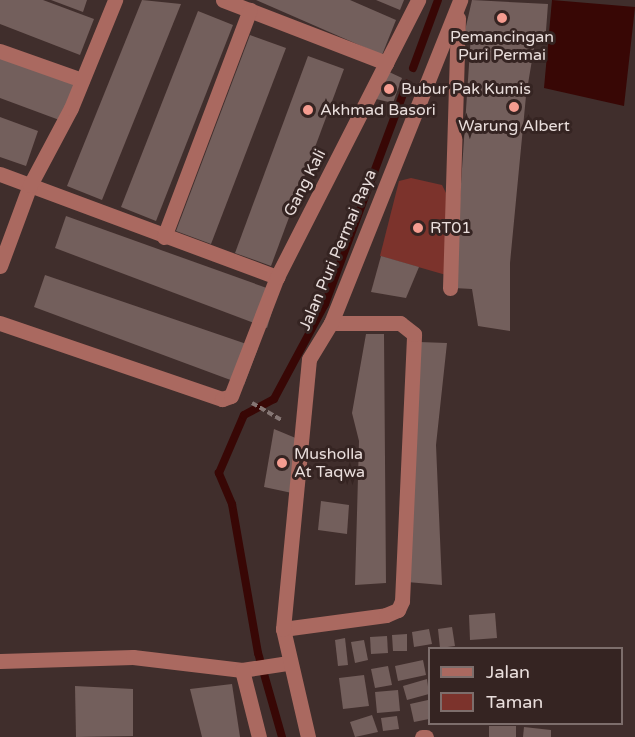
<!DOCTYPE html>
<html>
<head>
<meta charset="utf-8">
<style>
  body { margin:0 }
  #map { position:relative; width:635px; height:737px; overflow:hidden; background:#402e2c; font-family:"Varela Round",sans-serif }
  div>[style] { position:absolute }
  .green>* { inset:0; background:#7c332c }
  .water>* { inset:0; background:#380705 }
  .stream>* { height:8px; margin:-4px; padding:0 4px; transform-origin:4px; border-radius:4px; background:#380705 }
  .building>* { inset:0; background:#735f5c }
  .path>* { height:4px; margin-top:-2px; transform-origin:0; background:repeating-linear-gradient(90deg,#857674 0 6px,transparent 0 9px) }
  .minor>* { height:15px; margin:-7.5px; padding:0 7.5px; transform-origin:7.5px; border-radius:7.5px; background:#aa6960 }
  .dots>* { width:16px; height:16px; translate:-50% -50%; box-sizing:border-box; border:3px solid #352422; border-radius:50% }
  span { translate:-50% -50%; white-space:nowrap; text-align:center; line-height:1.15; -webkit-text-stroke:6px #352422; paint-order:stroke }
  .poi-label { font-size:16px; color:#e9dedc }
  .left { translate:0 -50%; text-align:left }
  .street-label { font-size:16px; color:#e9dedc }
  .legend { position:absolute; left:428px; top:647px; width:195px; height:78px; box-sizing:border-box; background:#352422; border:2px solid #7d6e6c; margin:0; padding:8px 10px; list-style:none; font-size:18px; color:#e9dedc }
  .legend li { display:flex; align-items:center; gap:12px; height:30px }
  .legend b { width:30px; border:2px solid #7d6e6c }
</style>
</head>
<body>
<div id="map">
  <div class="green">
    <i style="clip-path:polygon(411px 178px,442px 185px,449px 199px,446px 275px,380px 256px,399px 181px)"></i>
  </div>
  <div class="water">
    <i style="clip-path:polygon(552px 0,635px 7px,624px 106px,544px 88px)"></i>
  </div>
  <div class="stream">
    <i style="left:413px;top:68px;width:72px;rotate:-69.8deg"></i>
    <i style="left:282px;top:737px;width:87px;rotate:-105.9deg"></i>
    <i style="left:258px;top:653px;width:151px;rotate:-99.9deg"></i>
    <i style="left:232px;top:504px;width:34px;rotate:-113deg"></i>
    <i style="left:219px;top:473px;width:63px;rotate:-66.7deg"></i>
    <i style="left:244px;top:415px;width:34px;rotate:-28deg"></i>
    <i style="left:274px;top:399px;width:108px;rotate:-61.8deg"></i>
    <i style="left:325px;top:304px;width:235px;rotate:-69.6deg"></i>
  </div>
  <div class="building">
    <i style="clip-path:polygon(0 0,43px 0,94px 19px,80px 55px,0 24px)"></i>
    <i style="clip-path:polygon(51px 0,87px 0,83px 12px)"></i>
    <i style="clip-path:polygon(142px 0,181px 4px,102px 200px,67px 186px)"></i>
    <i style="clip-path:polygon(256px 0,350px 0,396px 20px,382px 55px)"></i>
    <i style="clip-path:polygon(376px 0,404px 0,400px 10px)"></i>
    <i style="clip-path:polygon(472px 0,548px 4px,545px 44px,535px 42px,526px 96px,510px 263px,510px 331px,478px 326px,472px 289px,454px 288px,471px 35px,464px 35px)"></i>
    <i style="clip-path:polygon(198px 11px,233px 25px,156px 221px,121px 207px)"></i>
    <i style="clip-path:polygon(250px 35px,286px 48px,211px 244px,176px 231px)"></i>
    <i style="clip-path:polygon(308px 56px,344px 69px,271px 266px,235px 253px)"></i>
    <i style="clip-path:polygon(0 58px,75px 85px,62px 121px,0 98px)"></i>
    <i style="clip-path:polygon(387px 71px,402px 78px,393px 103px,376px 99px)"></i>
    <i style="clip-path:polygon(0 117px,38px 131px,26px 166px,0 157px)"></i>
    <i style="clip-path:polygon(66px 216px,278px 292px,267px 328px,55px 248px)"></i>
    <i style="clip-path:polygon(381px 256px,419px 267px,406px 298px,371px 292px)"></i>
    <i style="clip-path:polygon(45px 275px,258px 348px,244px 385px,34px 307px)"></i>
    <i style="clip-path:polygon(366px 334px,384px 334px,386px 583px,355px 585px,359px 441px,352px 413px)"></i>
    <i style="clip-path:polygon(419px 342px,447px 343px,436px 445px,442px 585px,407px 582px)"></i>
    <i style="clip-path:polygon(274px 429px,298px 439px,292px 493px,264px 487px)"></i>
    <i style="clip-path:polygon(321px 501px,349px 505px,347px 534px,318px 530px)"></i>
    <i style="clip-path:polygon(495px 613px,497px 638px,470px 640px,469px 615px)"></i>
    <i style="clip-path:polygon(452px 627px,455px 646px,440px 648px,438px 629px)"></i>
    <i style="clip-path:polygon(429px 629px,432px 644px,414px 647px,412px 632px)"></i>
    <i style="clip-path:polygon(407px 634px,407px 651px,393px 651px,392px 635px)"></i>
    <i style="clip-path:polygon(387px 636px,388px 653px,371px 654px,370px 637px)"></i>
    <i style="clip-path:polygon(345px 638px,348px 665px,338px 666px,335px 640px)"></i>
    <i style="clip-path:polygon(364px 640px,368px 660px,355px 663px,351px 642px)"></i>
    <i style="clip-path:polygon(423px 660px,426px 675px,398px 681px,395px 666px)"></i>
    <i style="clip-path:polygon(388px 666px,392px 685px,375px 688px,371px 669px)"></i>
    <i style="clip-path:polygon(364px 675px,369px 706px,343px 709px,339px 678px)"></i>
    <i style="clip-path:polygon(427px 679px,429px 694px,407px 700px,403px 686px)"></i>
    <i style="clip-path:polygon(232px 684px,240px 737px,202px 737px,190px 689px)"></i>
    <i style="clip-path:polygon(75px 686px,133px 689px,133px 736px,76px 737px)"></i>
    <i style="clip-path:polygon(398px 690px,400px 711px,377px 713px,375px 692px)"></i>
    <i style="clip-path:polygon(428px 700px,429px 719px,414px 722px,410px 704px)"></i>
    <i style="clip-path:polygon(372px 715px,378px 732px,355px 737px,350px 722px)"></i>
    <i style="clip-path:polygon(397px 716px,399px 729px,383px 731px,381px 718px)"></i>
    <i style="clip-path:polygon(489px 726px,516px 726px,516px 737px,489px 737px)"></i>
    <i style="clip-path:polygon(524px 727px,551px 730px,551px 737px,523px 737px)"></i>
  </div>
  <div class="path">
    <i style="left:252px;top:403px;width:34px;rotate:30deg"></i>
  </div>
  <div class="minor">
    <i style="left:223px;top:0;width:175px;rotate:21.1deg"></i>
    <i style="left:0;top:51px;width:87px;rotate:19.5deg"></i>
    <i style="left:0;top:174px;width:296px;rotate:20.4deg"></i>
    <i style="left:164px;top:237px;width:243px;rotate:-69.3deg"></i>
    <i style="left:0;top:266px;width:86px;rotate:-69.7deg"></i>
    <i style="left:30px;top:185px;width:87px;rotate:-62deg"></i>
    <i style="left:71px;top:108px;width:117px;rotate:-67.8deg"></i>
    <i style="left:450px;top:288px;width:270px;rotate:-88.3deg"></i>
    <i style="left:0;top:323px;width:235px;rotate:18.9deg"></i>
    <i style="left:222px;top:399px;width:9px;rotate:-18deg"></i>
    <i style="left:231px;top:396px;width:128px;rotate:-68.9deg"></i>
    <i style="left:277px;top:277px;width:311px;rotate:-63deg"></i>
    <i style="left:283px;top:629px;width:104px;rotate:-7.7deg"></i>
    <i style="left:386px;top:615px;width:13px;rotate:-23deg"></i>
    <i style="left:398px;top:610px;width:10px;rotate:-66deg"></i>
    <i style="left:402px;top:601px;width:267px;rotate:-87.4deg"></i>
    <i style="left:414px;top:334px;width:18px;rotate:-142deg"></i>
    <i style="left:400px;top:323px;width:69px;rotate:180deg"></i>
    <i style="left:0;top:661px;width:133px;rotate:-1.7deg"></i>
    <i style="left:133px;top:657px;width:110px;rotate:6.8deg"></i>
    <i style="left:242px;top:670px;width:47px;rotate:-8.7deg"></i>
    <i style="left:242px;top:670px;width:69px;rotate:75.8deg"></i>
    <i style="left:308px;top:737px;width:111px;rotate:-103deg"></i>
    <i style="left:283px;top:629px;width:271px;rotate:-84.5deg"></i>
    <i style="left:309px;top:359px;width:42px;rotate:-58.6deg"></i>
    <i style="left:331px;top:323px;width:348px;rotate:-68.2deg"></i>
    <i style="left:422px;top:737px;width:4px"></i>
  </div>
  <div class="dots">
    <i style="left:502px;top:18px;background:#f59c90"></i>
    <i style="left:389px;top:89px;background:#f59c90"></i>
    <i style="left:514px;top:107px;background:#f59c90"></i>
    <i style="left:308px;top:110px;background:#f59c90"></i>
    <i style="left:418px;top:228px;background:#f59c90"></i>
    <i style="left:282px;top:463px;background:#f59c90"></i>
  </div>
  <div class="poi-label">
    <span style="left:502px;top:46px">Pemancingan<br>Puri Permai</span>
    <span class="left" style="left:401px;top:89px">Bubur Pak Kumis</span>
    <span class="left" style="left:320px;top:110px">Akhmad Basori</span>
    <span style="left:514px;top:126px">Warung Albert</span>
    <span class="left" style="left:430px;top:228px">RT01</span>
    <span class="left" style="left:294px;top:463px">Musholla<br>At Taqwa</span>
  </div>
  <div class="street-label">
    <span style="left:305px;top:183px;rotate:-63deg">Gang Kali</span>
    <span style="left:338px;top:250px;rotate:-67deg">Jalan Puri Permai Raya</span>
  </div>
  <ul class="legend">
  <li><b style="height:8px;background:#aa6960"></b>Jalan</li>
  <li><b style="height:16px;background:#7c332c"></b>Taman</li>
  </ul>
</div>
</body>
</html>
